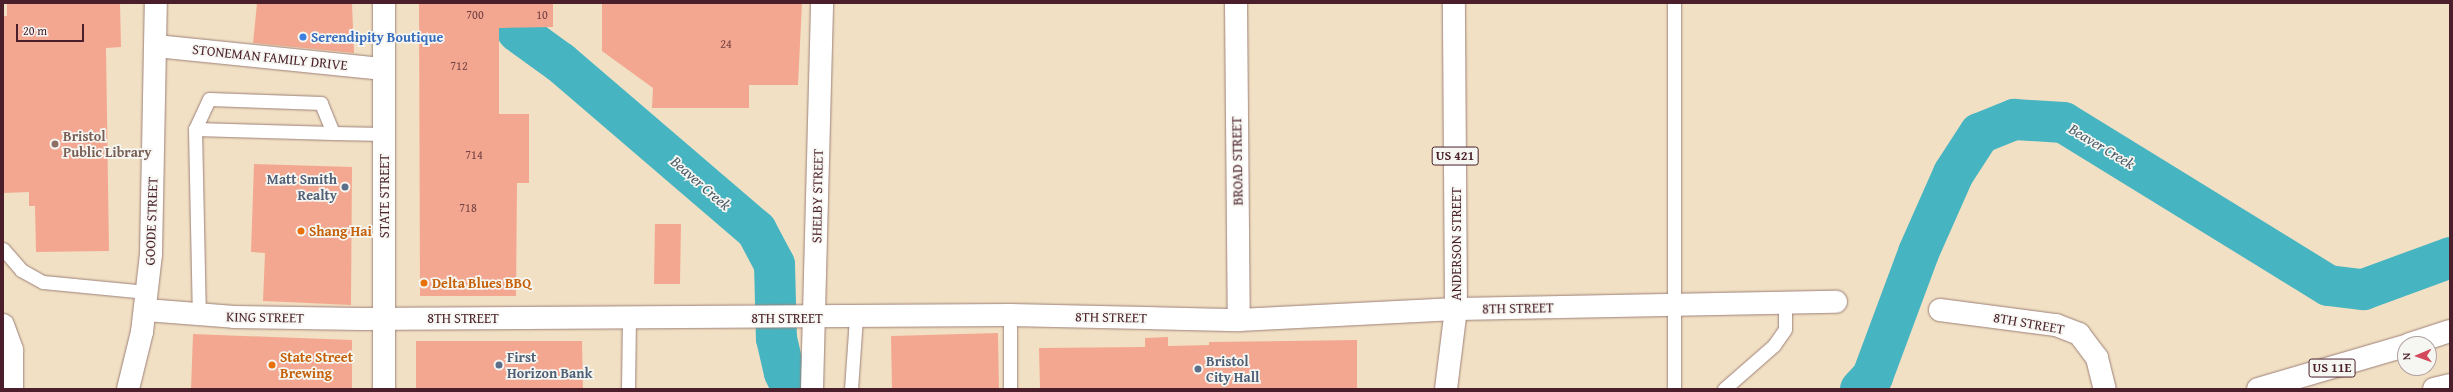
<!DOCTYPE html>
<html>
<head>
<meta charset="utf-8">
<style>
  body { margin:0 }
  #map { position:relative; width:2453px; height:392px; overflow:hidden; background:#f1e0c4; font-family:"Gentium Book Plus",serif }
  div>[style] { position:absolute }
  .river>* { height:41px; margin:-20.5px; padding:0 20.5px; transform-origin:20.5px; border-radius:20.5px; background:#47b5c1 }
  .building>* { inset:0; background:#f4a790 }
  .roads { filter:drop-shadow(0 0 1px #9e8078) drop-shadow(0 0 1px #9e8078) }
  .service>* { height:13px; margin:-6.5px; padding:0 6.5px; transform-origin:6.5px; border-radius:6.5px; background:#fff }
  .minor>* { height:22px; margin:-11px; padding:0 11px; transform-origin:11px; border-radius:11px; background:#fff }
  .tertiary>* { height:22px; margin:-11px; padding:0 11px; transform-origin:11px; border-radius:11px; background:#fff }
  .secondary>* { height:22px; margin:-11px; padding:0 11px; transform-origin:11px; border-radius:11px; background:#fff }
  .primary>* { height:22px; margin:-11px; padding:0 11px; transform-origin:11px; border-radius:11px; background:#fff }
  .trunk>* { height:22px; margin:-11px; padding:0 11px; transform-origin:11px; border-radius:11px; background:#fff }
  .dots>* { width:11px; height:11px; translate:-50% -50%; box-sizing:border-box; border:2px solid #f6f6f2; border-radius:50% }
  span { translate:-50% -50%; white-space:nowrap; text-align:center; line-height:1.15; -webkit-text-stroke:3.5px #f6f6f2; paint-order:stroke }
  .number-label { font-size:12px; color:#744144 }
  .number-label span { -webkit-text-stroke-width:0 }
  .shield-label span { padding:1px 3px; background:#f6f6f2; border:1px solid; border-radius:3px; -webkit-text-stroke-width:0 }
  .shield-label { font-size:13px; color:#4a1f2b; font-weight:700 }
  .shop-label { font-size:14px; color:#366cbe; font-weight:700 }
  .left { translate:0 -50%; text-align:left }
  .street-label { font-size:14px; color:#4a1f2b }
  .education-label { font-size:14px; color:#785e54; font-weight:700 }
  .service-label { font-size:14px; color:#4e5e75; font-weight:700 }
  .right { translate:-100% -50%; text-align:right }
  .food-label { font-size:14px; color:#c56008; font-weight:700 }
  .water-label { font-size:15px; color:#495b67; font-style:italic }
  .frame { position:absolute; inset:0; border:4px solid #4a1f2b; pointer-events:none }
  .north { position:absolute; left:2397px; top:336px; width:40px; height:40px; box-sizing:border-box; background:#f6f6f2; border:1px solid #b1a0a2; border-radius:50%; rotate:268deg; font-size:11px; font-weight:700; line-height:16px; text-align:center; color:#4a1f2b }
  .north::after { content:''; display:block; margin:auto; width:14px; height:18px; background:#d1495b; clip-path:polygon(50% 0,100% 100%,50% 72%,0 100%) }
  .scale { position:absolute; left:16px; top:24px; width:68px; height:18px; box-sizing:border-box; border:2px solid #4a1f2b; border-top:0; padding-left:5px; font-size:12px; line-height:14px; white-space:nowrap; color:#4a1f2b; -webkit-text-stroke:3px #f6f6f2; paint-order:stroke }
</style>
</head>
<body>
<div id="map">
  <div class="river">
    <i style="left:517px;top:31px;width:53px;rotate:35.8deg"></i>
    <i style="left:560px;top:62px;width:258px;rotate:40.6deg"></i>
    <i style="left:756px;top:230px;width:38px;rotate:62deg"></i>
    <i style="left:774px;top:264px;width:74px;rotate:88.5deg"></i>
    <i style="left:776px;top:338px;width:35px;rotate:77deg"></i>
    <i style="left:784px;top:372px;width:19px;rotate:65deg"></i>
    <i style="left:1860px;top:389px;width:18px;rotate:-47deg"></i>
    <i style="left:1872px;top:376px;width:132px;rotate:-69.6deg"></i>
    <i style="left:1918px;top:252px;width:86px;rotate:-66.1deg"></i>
    <i style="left:1953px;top:173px;width:48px;rotate:-57deg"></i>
    <i style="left:1979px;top:133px;width:38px;rotate:-22deg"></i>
    <i style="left:2014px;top:119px;width:49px;rotate:3.5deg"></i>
    <i style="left:2063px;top:122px;width:311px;rotate:31.6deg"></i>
    <i style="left:2328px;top:285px;width:35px;rotate:7deg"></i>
    <i style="left:2363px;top:289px;width:93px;rotate:-20.2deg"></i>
  </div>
  <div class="building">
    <i style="clip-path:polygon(7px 3px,120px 3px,121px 47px,106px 48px,109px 251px,36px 252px,35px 206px,29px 206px,29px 192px,3px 193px,3px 16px,7px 16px)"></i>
    <i style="clip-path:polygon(257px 3px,352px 3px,354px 53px,253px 43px)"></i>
    <i style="clip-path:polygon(419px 3px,553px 3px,553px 27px,499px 28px,499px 114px,529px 114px,529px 183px,517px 183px,516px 296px,420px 296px)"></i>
    <i style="clip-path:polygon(602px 3px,802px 3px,798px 85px,749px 85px,749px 108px,652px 108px,653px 88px,602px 51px)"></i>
    <i style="clip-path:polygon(254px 164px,352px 167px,351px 305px,263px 301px,265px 253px,251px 252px)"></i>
    <i style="clip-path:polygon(655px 224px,681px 224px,680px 284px,654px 284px)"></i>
    <i style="clip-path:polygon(998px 333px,999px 389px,892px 389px,891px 336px)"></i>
    <i style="clip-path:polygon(193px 334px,352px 340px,352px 389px,191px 389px)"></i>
    <i style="clip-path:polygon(1168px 337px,1168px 346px,1209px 345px,1209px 342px,1357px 340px,1357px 389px,1040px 389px,1039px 348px,1145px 347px,1145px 338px)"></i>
    <i style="clip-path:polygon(416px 341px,582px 341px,583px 389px,416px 389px)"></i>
  </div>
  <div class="roads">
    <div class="service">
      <i style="left:195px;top:129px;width:138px;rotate:1.7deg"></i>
      <i style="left:333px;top:133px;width:32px;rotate:-112deg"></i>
      <i style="left:321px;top:103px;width:112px;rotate:-178deg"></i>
      <i style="left:209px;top:99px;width:33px;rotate:115deg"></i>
      <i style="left:195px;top:129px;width:186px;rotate:88.8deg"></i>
      <i style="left:333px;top:133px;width:51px;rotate:1.1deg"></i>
      <i style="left:3px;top:249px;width:28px;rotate:49deg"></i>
      <i style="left:21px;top:270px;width:25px;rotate:29deg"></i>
      <i style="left:43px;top:282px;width:104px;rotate:5.5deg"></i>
      <i style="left:1010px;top:315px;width:74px;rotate:90deg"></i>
      <i style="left:628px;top:389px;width:71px;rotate:-89.2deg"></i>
      <i style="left:851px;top:389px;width:71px;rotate:-86deg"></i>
      <i style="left:1674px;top:389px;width:386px;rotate:-90deg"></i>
      <i style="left:1724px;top:389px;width:67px;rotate:-41.3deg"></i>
      <i style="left:1774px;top:345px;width:19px;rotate:-55deg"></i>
      <i style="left:1785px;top:329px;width:25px;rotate:-90deg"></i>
    </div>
    <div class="minor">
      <i style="left:1236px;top:3px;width:317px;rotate:89.5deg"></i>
      <i style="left:156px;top:46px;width:229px;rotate:5.8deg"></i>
      <i style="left:1456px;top:309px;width:380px;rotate:-1.1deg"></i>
      <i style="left:1940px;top:310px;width:117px;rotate:7.4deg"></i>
      <i style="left:2056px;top:325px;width:25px;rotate:21deg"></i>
      <i style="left:2079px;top:334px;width:30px;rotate:53deg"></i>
      <i style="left:2097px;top:358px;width:32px;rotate:76deg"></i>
      <i style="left:3px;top:325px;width:27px;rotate:70deg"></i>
      <i style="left:12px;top:350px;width:39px;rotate:90deg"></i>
    </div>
    <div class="tertiary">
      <i style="left:146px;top:310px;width:88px;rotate:4.5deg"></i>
      <i style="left:234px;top:317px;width:127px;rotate:0.9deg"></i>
      <i style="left:361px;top:319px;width:649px;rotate:-0.35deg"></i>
      <i style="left:1010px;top:315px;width:229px;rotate:1.3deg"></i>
      <i style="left:1239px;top:320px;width:217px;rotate:-2.9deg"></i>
      <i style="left:812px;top:389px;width:386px;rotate:-88.5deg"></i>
    </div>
    <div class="secondary">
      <i style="left:128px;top:389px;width:59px;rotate:-76.2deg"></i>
      <i style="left:142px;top:332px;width:79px;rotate:-83.4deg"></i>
      <i style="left:151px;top:254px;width:251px;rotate:-88.9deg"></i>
    </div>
    <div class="primary">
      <i style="left:384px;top:3px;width:386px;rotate:90deg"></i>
    </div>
    <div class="trunk">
      <i style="left:2410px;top:344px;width:42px;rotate:-18deg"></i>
      <i style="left:1446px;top:389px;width:81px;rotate:-82.9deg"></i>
      <i style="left:1456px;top:309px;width:306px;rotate:-90.4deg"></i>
      <i style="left:2258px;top:389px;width:153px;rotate:-16.3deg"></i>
      <i style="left:2434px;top:389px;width:16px;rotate:-14deg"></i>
    </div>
  </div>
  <div class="dots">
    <i style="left:303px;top:37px;background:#3f7fe0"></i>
    <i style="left:55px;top:144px;background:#8d6e63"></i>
    <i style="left:345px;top:187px;background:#5c6f8a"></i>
    <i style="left:301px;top:231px;background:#e8710a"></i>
    <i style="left:424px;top:283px;background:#e8710a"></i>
    <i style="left:272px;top:365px;background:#e8710a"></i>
    <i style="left:499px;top:365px;background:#5c6f8a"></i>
    <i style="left:1198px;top:369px;background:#5c6f8a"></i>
  </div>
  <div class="number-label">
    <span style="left:475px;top:15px">700</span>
    <span style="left:542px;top:15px">10</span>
    <span style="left:726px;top:44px">24</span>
    <span style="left:459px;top:66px">712</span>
    <span style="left:474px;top:155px">714</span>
    <span style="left:468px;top:208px">718</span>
  </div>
  <div class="shield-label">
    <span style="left:1455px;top:156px">US 421</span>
    <span style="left:2332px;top:368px">US 11E</span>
  </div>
  <div class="shop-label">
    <span class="left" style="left:311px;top:37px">Serendipity Boutique</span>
  </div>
  <div class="street-label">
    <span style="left:270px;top:57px;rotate:6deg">STONEMAN FAMILY DRIVE</span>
    <span style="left:1237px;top:161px;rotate:-91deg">BROAD STREET</span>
    <span style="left:384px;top:196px;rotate:-90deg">STATE STREET</span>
    <span style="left:817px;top:196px;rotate:-89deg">SHELBY STREET</span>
    <span style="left:151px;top:221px;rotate:-88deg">GOODE STREET</span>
    <span style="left:1456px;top:244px;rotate:-90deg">ANDERSON STREET</span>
    <span style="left:1518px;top:308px;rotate:-1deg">8TH STREET</span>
    <span style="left:265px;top:317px;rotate:1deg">KING STREET</span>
    <span style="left:1111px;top:317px;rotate:1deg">8TH STREET</span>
    <span style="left:463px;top:318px">8TH STREET</span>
    <span style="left:787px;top:318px">8TH STREET</span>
    <span style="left:2029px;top:323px;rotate:10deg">8TH STREET</span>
  </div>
  <div class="education-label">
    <span class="left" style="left:63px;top:144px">Bristol<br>Public Library</span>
  </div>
  <div class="service-label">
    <span class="right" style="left:337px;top:187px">Matt Smith<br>Realty</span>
    <span class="left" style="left:507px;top:365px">First<br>Horizon Bank</span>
    <span class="left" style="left:1206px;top:369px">Bristol<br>City Hall</span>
  </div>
  <div class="food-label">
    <span class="left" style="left:309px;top:231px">Shang Hai</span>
    <span class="left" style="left:432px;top:283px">Delta Blues BBQ</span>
    <span class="left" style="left:280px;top:365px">State Street<br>Brewing</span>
  </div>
  <div class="water-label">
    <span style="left:2102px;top:146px;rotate:31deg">Beaver Creek</span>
    <span style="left:701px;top:183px;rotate:41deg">Beaver Creek</span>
  </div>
  <div class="frame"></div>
  <div class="north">N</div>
  <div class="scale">20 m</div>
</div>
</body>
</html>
